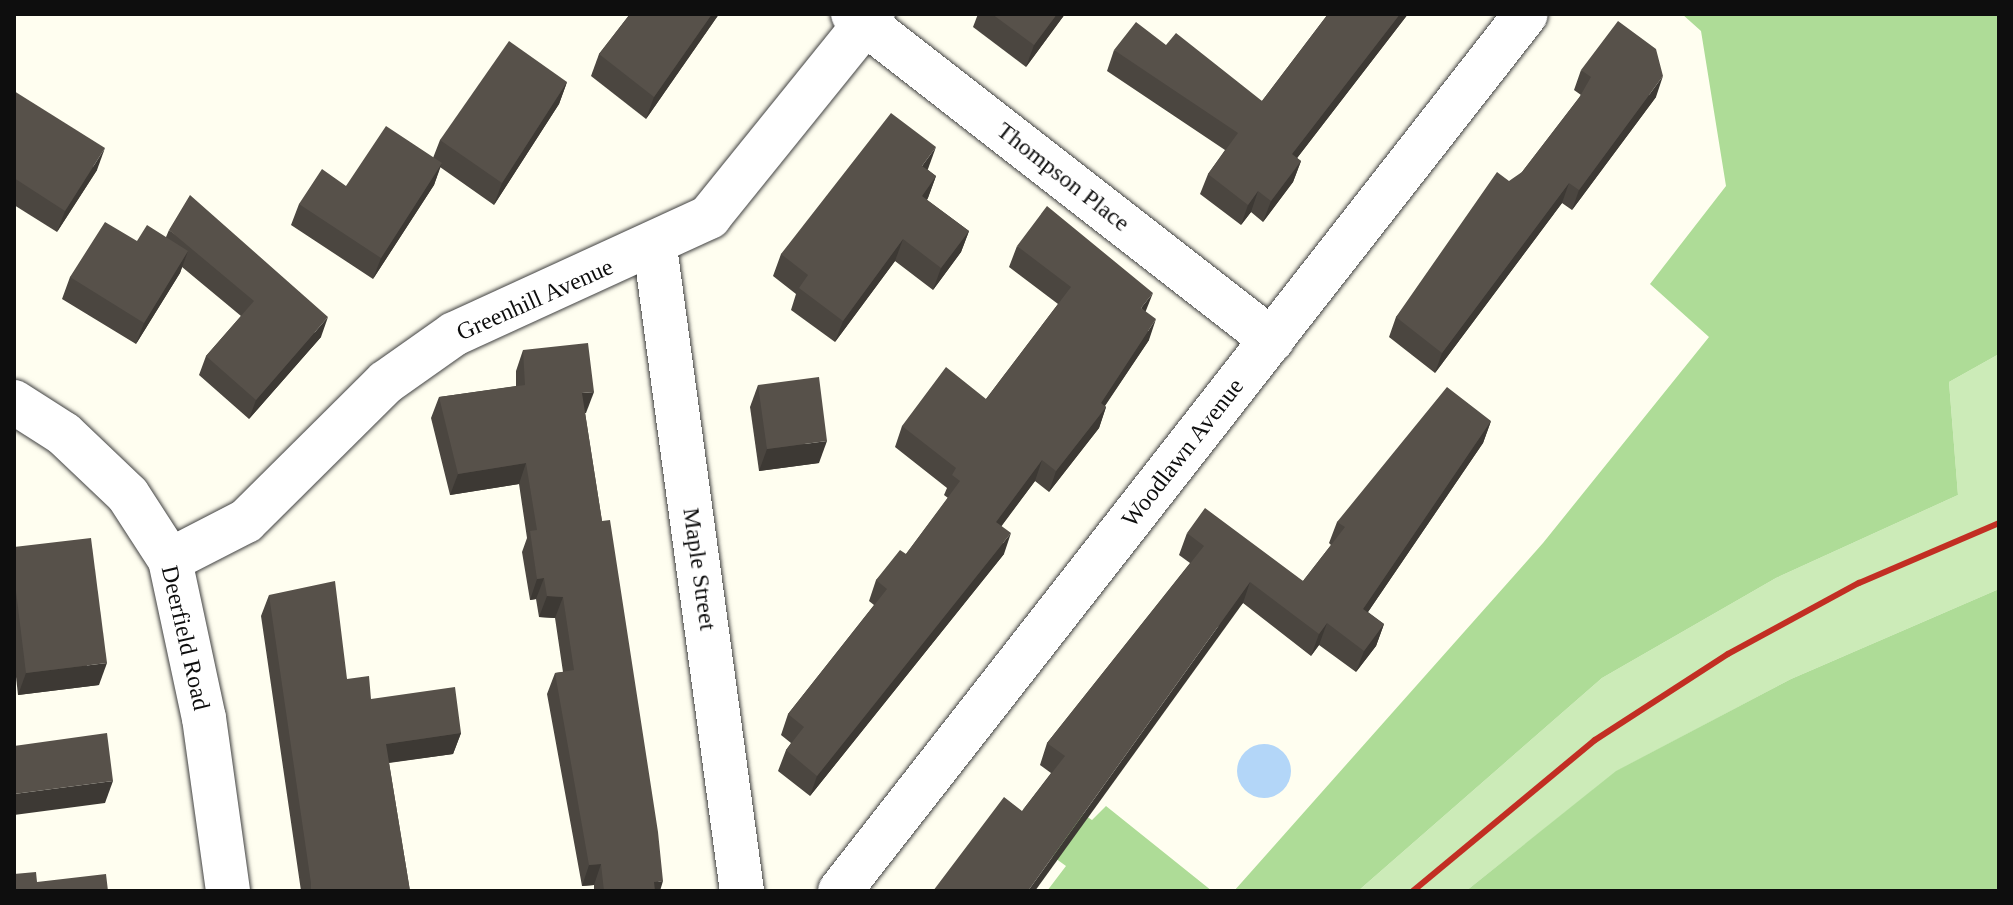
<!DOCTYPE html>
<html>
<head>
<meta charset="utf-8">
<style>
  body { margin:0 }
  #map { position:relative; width:2013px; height:905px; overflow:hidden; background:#fffef0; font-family:"Times New Roman",serif }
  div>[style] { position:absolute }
  .green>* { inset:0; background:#ccebb8 }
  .forest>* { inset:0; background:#aedc97 }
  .water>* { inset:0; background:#b3d6f8 }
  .round { border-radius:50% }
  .roads { filter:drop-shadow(0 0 2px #414141) drop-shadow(0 0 2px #414141) }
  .minor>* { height:44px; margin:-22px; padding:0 22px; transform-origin:22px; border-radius:22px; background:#fff }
  .rail>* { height:6px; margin:-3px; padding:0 3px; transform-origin:3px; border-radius:3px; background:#c22e23 }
  .wall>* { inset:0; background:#4b4640 }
  .shaded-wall>* { inset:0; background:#3d3934 }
  .building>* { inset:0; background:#57514a }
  span { translate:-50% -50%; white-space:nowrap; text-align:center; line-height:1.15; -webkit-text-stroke:8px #fff; paint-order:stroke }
  .street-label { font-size:24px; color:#0e0e0e }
  .frame { position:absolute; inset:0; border:16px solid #0e0e0e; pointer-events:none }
</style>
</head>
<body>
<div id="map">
  <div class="green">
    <i style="clip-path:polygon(1999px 354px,1999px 589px,1791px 679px,1617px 771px,1466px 891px,1358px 891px,1602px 678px,1776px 578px,1958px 495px,1949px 382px)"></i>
  </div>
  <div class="forest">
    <i style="clip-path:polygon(1682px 14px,1999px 14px,1999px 354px,1949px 382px,1958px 495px,1776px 578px,1602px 678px,1358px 891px,1234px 891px,1543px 543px,1709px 337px,1650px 284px,1726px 186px,1701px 31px)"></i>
    <i style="clip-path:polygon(1999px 589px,1999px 891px,1466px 891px,1616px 771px,1791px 679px)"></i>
    <i style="clip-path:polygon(1046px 790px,1092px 820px,1106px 806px,1212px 891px,1047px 891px,1066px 866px,1019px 832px)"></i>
  </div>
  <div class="water">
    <i class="round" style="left:1237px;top:744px;width:54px;height:54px"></i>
  </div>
  <div class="roads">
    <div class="minor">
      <i style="left:853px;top:14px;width:531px;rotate:37.88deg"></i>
      <i style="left:655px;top:247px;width:650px;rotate:82.31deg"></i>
      <i style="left:14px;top:402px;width:59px;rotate:32.6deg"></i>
      <i style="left:64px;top:434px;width:88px;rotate:43.6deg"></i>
      <i style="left:128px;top:495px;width:77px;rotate:57.1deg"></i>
      <i style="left:170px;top:560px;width:162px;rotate:77.9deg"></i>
      <i style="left:204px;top:718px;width:175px;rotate:82.1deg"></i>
      <i style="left:170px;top:560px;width:85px;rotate:-27.2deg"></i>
      <i style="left:246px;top:521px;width:197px;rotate:-44.8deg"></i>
      <i style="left:386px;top:382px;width:83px;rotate:-35.2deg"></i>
      <i style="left:454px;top:334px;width:281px;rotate:-24.6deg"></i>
      <i style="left:709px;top:217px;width:261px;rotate:-51.1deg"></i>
      <i style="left:840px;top:891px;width:1113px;rotate:-51.97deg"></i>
    </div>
  </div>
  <div class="rail">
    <i style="left:1413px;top:891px;width:236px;rotate:-39.7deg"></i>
    <i style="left:1595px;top:740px;width:158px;rotate:-32.9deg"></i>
    <i style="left:1728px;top:654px;width:149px;rotate:-28.5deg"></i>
    <i style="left:1859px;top:583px;width:152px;rotate:-23.2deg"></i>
  </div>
  <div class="wall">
    <i style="clip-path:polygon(630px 14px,719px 14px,646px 119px,591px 76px,599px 54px)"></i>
    <i style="clip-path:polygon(978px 14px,1065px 14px,1026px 67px,973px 27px)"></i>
    <i style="clip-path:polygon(1328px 14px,1408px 14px,1297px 158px,1301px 161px,1293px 182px,1263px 222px,1251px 212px,1241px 225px,1200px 194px,1208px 174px,1225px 150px,1107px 71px,1114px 50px,1262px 101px)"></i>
    <i style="clip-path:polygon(1581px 70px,1656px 97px,1572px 210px,1562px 203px,1435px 373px,1389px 337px,1396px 317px,1522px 172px,1581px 95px,1574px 90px)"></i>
    <i style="clip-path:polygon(567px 82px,559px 104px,494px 205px,440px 167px,434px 185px,373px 279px,291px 225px,299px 204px,346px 186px,433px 158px,440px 140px)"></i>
    <i style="clip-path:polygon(14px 91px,97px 170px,57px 232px,14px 205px)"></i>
    <i style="clip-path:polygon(927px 169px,936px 176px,927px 200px,969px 231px,961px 252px,933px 290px,895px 261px,835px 342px,791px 310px,796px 294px,773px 276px,781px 254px)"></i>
    <i style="clip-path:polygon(169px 230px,321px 337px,249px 419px,199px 375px,206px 356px,241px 316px,182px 267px,180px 273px,136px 344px,62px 299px,70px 277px,137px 241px,166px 237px)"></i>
    <i style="clip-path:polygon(1017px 246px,1146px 312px,1149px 340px,1105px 406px,1106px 407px,1099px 428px,1049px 492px,1035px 481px,1001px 526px,1004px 554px,810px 796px,778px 771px,786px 750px,791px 743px,781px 735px,788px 714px,874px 605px,869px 601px,876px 580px,906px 554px,948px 498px,944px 495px,947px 488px,895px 447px,902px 426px,986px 399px,1058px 304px,1009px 267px)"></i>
    <i style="clip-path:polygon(523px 350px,586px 413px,585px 413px,660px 891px,594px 891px,594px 885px,582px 886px,547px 694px,555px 673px,563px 672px,555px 618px,539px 617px,536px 599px,530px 600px,522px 552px,527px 538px,519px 484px,450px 495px,431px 418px,439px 397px,516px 386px,516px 371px)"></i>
    <i style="clip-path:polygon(758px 385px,819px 463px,759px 471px,750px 407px)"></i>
    <i style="clip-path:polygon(1491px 421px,1483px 443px,1368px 612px,1384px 624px,1376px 646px,1356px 672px,1319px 645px,1311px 656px,1243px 603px,1022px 811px,1051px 773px,1040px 765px,1047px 743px,1190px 563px,1179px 555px,1187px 533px,1303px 581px,1331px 545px,1329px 543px,1337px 522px)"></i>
    <i style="clip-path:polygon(14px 547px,99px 685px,18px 695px,14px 659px)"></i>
    <i style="clip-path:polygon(269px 595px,347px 679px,371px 699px,461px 733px,453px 754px,389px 763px,410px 891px,301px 891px,261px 616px)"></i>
  </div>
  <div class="shaded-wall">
    <i style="clip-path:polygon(712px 14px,719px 14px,646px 119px,654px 97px)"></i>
    <i style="clip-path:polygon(1057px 14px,1065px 14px,1026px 67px,1034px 45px)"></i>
    <i style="clip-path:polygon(1400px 14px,1408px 14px,1284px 175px,1292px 154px)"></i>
    <i style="clip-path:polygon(1663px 76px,1656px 97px,1572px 210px,1579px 190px)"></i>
    <i style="clip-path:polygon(567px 82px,559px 104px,494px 205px,502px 183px)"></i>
    <i style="clip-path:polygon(936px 147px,928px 169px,915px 187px,922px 166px)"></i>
    <i style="clip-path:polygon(105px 148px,97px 170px,57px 232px,65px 211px)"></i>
    <i style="clip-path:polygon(1301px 161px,1293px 182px,1263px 222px,1271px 201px)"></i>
    <i style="clip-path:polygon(442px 163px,434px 185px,373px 279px,381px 258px)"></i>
    <i style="clip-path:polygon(936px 176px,928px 198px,914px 218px,922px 196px)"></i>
    <i style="clip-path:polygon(1569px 183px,1562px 203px,1435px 373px,1442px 353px)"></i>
    <i style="clip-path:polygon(1258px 191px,1251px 212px,1241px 225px,1248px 205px)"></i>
    <i style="clip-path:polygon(969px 231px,961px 252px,933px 290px,941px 268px)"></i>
    <i style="clip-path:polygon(903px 239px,895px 261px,835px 342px,843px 321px)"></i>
    <i style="clip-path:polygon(188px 251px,180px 273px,136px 344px,144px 323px)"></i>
    <i style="clip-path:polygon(1153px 293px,1145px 313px,1141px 308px)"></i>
    <i style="clip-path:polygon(328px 317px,321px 337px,249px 419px,256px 400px)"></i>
    <i style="clip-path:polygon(1156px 319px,1149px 340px,1093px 423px,1101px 403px)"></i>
    <i style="clip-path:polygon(594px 392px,586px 413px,574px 414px,582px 393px)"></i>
    <i style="clip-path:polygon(1106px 407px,1099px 428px,1049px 492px,1056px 471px)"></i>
    <i style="clip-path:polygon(1491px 421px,1483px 443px,1355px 631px,1363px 609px)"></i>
    <i style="clip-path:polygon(827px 441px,819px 463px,759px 471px,767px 449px)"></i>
    <i style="clip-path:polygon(1042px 460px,1035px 481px,989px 543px,996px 522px)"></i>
    <i style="clip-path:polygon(526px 463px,519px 484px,450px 495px,458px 474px)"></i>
    <i style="clip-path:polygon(1011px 533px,1004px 554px,810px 796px,817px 776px)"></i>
    <i style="clip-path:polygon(544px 578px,536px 599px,530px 600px,537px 579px)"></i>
    <i style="clip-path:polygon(1250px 582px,1243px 603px,1035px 891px,1028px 891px)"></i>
    <i style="clip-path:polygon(547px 596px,563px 597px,555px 618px,539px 617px)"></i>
    <i style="clip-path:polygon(1327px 623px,1319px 645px,1311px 656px,1319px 634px)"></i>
    <i style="clip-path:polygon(1384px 624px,1376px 646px,1356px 672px,1364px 651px)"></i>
    <i style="clip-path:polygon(107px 663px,99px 685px,18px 695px,26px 673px)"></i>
    <i style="clip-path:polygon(461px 733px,453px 754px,378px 764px,386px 744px)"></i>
    <i style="clip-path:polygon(113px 781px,105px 803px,14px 815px,14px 794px)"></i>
    <i style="clip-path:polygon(601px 864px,594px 885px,582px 886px,589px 865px)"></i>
    <i style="clip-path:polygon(663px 881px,660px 891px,651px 891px,654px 882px)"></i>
  </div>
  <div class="building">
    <i style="clip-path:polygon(630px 14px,712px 14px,654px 97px,599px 54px)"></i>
    <i style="clip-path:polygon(992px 14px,1057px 14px,1034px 45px)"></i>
    <i style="clip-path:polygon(1328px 14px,1400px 14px,1292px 154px,1301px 161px,1271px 201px,1258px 191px,1248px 205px,1208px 174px,1238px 133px,1114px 50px,1136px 22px,1166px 45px,1176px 33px,1262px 101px)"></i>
    <i style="clip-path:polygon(1618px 21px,1656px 49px,1663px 76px,1579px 190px,1569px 183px,1442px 353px,1396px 317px,1497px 172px,1509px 181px,1522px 172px,1579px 98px,1591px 77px,1581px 70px)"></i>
    <i style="clip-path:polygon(509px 41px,567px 82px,502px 183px,440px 140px)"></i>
    <i style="clip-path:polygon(14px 91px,105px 148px,65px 211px,14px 178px)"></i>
    <i style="clip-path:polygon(891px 113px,936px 147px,922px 166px,936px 176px,922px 196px,969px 231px,941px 268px,903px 239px,843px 321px,799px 288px,808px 275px,781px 254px)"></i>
    <i style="clip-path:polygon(386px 126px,442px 163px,381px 258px,299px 204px,322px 169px,346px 186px)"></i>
    <i style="clip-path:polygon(190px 195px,328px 317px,256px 400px,206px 356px,254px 301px,169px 230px)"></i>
    <i style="clip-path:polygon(1047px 206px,1153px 293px,1141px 308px,1156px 319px,1101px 403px,1106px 407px,1056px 471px,1042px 460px,996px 522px,1011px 533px,817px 776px,786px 750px,804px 727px,788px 714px,887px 589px,876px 580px,900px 550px,906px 554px,960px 481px,952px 475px,956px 468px,902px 426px,946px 367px,986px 399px,1071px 287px,1017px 246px)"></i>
    <i style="clip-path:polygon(105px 222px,137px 241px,147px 225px,188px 251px,144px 323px,70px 277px)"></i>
    <i style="clip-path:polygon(588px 343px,594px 392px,582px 393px,602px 521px,610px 520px,658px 832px,663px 881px,654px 882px,655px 891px,604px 891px,601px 864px,589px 865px,555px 673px,574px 670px,563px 597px,547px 596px,544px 578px,537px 579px,530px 531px,537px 530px,526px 463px,458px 474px,439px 397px,525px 385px,523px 350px)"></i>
    <i style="clip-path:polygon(819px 377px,827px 441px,767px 449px,758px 385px)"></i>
    <i style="clip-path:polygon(1447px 387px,1491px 421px,1363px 609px,1384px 624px,1364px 651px,1327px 623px,1319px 634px,1250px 582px,1028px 891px,933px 891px,1004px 797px,1022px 811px,1065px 756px,1047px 743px,1204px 546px,1187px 533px,1205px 508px,1303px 581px,1345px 527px,1337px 522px)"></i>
    <i style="clip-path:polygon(91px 538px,107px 663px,26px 673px,14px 575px,14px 547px)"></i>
    <i style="clip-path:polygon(335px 581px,347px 679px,369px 676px,371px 699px,455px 687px,461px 733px,386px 744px,410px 891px,311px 891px,311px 883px,269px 595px)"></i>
    <i style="clip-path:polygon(107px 733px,113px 781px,14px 794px,14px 746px)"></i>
    <i style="clip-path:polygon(36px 872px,37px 882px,106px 874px,108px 891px,14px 891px,14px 874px)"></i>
  </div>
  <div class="street-label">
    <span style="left:1063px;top:177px;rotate:38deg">Thompson Place</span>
    <span style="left:535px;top:300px;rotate:-24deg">Greenhill Avenue</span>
    <span style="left:1183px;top:453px;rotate:-52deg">Woodlawn Avenue</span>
    <span style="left:699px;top:569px;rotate:82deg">Maple Street</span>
    <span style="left:185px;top:638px;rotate:77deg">Deerfield Road</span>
  </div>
  <div class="frame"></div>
</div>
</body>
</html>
